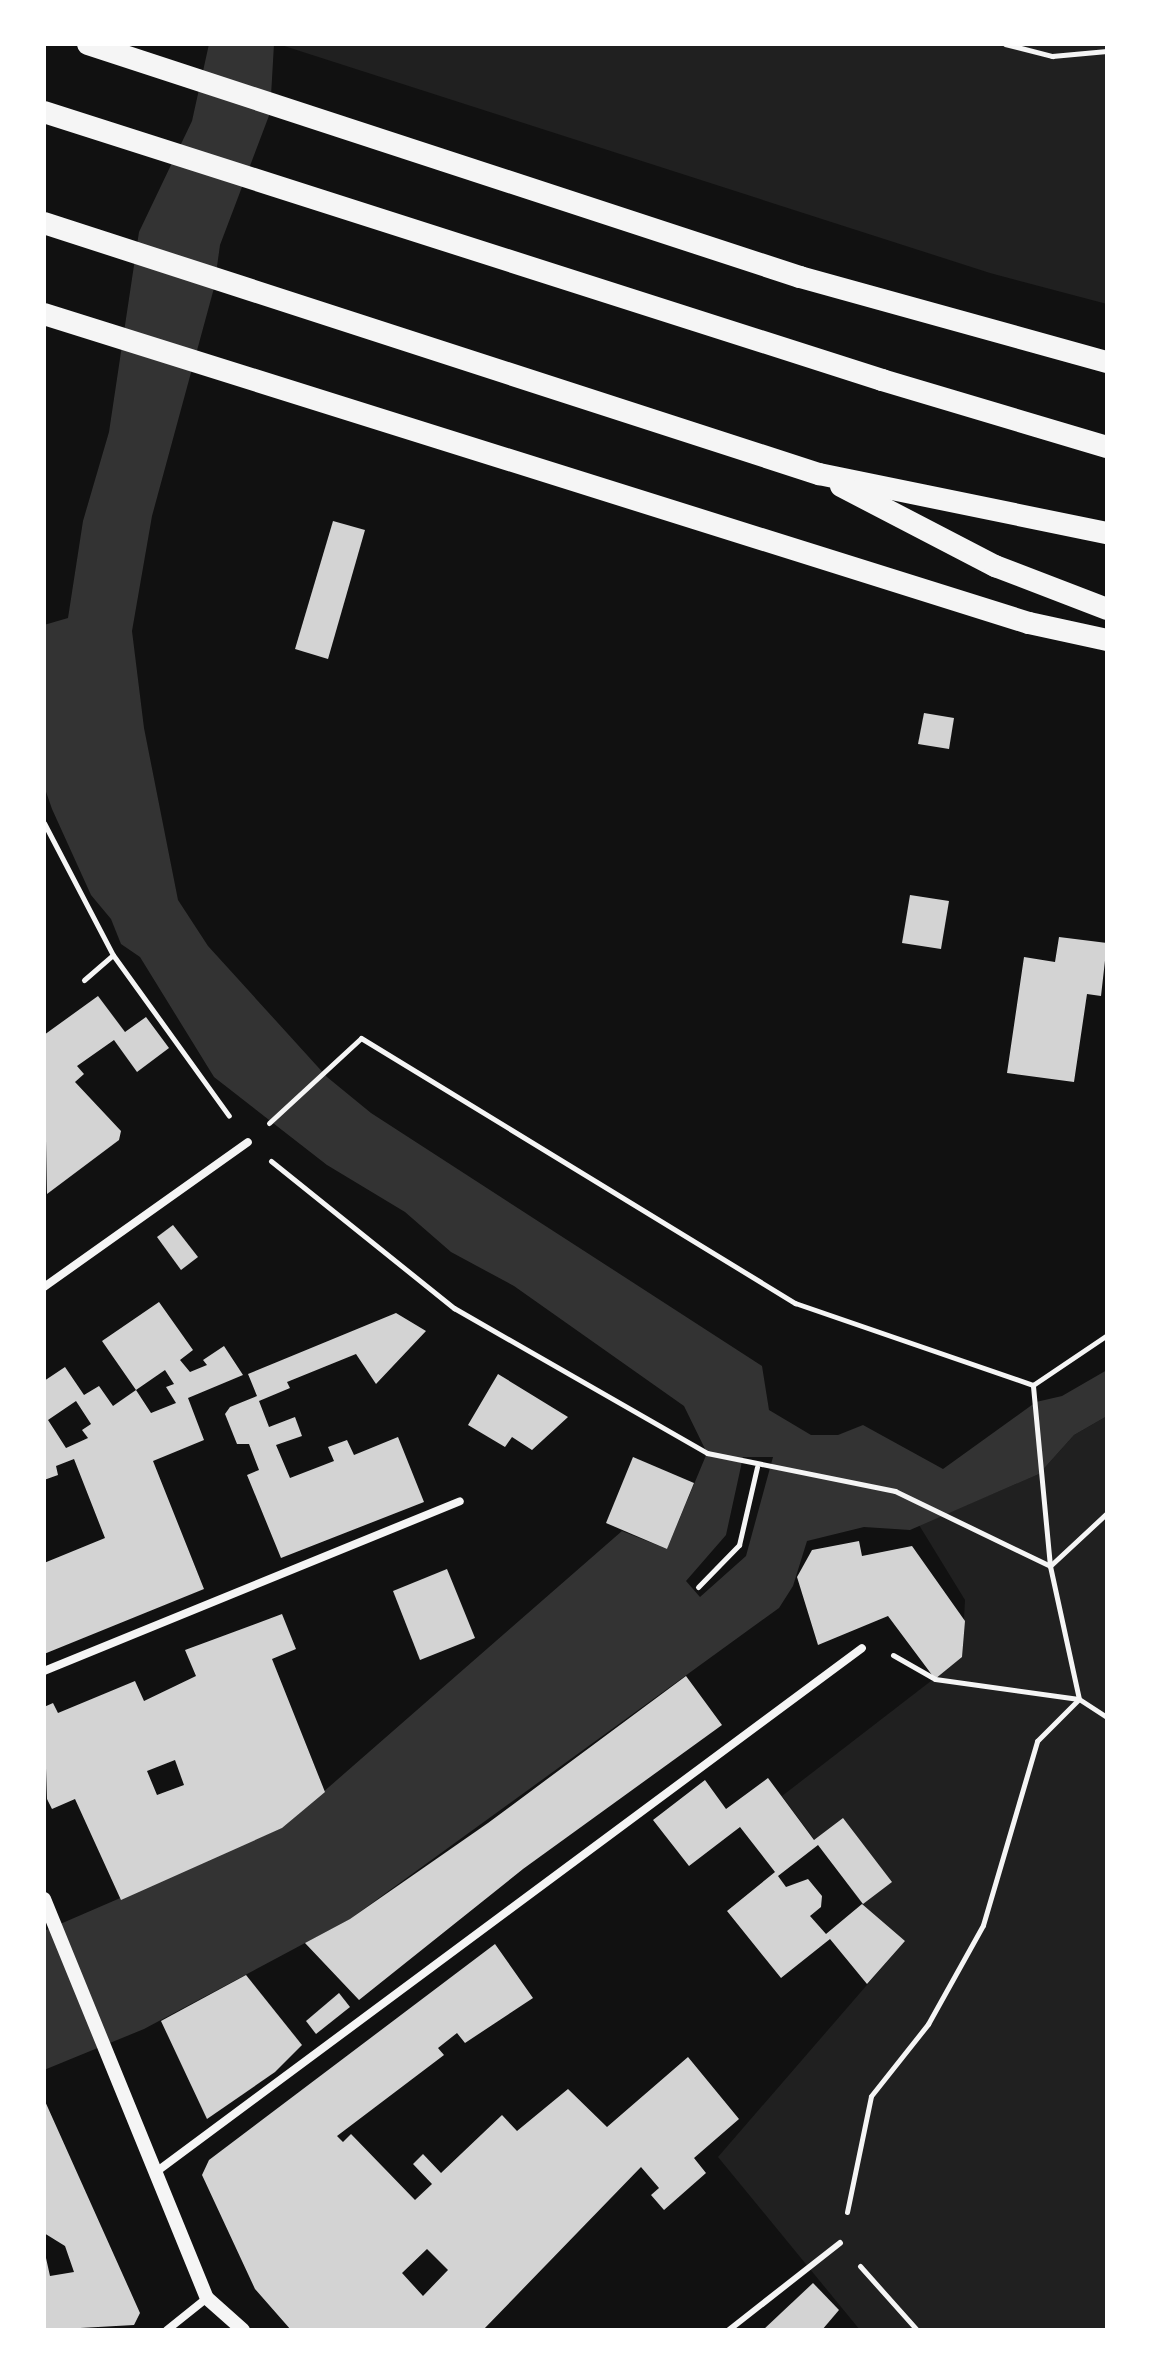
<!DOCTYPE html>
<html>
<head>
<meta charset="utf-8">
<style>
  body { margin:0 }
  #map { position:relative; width:1151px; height:2374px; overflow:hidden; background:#111; font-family:"Varela Round",sans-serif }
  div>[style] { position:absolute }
  .green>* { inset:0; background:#202020 }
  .water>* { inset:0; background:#333 }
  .building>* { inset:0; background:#d3d3d3 }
  .path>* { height:5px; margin:-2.5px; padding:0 2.5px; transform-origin:2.5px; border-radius:2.5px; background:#f5f5f5 }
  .service>* { height:6px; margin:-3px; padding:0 3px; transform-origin:3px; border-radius:3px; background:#f5f5f5 }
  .minor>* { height:8px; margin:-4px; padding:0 4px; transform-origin:4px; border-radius:4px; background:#f5f5f5 }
  .tertiary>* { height:14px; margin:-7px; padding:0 7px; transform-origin:7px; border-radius:7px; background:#f5f5f5 }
  .trunk>* { height:22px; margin:-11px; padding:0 11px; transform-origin:11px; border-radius:11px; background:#f5f5f5 }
  span { translate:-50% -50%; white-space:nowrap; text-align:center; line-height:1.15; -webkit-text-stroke:7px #fff; paint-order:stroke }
  .frame { position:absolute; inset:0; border:46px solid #fff; pointer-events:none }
</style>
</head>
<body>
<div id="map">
  <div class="green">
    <i style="clip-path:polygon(278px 44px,1107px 44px,1107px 304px,990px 273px)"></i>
    <i style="clip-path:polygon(1107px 1416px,1107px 2330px,860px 2330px,718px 2157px,905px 1941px,863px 1905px,782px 1796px,962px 1657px,965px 1600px,919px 1525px,1039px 1474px,1074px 1435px)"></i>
  </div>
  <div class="water">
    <i style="clip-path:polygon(evenodd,209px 44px,274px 44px,270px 113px,220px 245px,214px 288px,152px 516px,132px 631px,144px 728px,178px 900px,208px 946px,327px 1077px,371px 1113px,762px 1366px,769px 1410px,811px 1435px,838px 1435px,863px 1425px,943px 1469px,1036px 1402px,1062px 1396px,1107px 1370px,1107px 1416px,1074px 1435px,1039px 1474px,910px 1530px,864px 1527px,807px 1541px,793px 1586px,779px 1608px,350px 1919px,144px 2029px,44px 2070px,44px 1931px,282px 1828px,622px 1531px,667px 1549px,707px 1453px,684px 1406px,514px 1286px,451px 1252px,405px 1212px,327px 1165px,214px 1077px,140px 957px,121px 944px,111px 919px,91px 895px,52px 809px,44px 786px,44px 625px,68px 618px,83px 521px,109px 432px,139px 232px,192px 121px,209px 44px,743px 1457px,773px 1457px,746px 1556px,700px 1597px,686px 1581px,726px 1535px,743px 1457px)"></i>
  </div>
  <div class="building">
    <i style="clip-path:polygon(333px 521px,365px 530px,328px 659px,295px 649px)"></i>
    <i style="clip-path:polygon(924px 713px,954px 718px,949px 749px,918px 744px)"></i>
    <i style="clip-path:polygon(910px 895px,949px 901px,941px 949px,902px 943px)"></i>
    <i style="clip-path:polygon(1059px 937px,1107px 943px,1101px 996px,1087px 994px,1074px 1082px,1007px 1073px,1024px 957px,1055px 962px)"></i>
    <i style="clip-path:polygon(98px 996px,125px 1032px,146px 1017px,169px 1048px,137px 1072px,114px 1040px,77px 1066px,84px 1074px,75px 1082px,121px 1131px,119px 1140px,47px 1194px,44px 1035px)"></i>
    <i style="clip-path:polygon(173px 1225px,198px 1257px,181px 1270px,157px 1237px)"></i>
    <i style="clip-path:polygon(evenodd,159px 1302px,193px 1350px,180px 1360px,190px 1372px,207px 1365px,203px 1360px,224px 1346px,243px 1375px,188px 1398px,204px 1440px,153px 1461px,204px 1589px,44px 1654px,44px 1563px,105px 1538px,74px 1459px,56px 1466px,58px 1475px,44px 1480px,44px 1381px,65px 1367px,84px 1395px,99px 1386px,113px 1406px,136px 1390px,102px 1341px,159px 1302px,165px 1370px,174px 1384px,166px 1387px,176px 1403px,151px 1413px,136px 1390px,165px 1370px,159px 1302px,76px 1401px,91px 1424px,82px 1430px,88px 1438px,66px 1448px,48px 1420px,76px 1401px)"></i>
    <i style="clip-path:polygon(396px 1313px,426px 1331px,376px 1384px,356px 1354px,287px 1382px,290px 1388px,259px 1401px,269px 1427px,295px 1417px,302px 1436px,276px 1445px,290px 1478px,334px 1461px,328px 1447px,347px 1440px,354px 1455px,398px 1437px,424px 1502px,281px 1558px,247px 1475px,259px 1470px,249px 1444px,237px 1444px,225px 1414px,230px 1407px,257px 1396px,248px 1374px)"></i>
    <i style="clip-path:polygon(498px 1374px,568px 1417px,532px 1450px,512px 1437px,505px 1447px,468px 1425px)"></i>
    <i style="clip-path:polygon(633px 1457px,694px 1483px,667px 1549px,606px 1523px)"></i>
    <i style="clip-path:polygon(859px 1541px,862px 1556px,912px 1546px,965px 1621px,962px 1657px,935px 1679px,888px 1616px,818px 1645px,797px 1577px,812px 1550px)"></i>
    <i style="clip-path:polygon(447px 1569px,475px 1638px,420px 1660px,393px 1591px)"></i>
    <i style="clip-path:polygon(evenodd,282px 1614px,296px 1649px,272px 1659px,325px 1792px,282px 1828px,121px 1900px,75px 1799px,52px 1809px,47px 1799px,44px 1707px,53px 1703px,58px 1713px,135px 1681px,144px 1701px,196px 1676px,185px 1650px,282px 1614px,175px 1760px,184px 1785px,157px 1795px,147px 1771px,175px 1760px)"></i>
    <i style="clip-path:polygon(686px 1676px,722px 1725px,523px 1869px,359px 2000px,305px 1943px,350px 1919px,488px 1823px)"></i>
    <i style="clip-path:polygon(768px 1778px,814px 1840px,843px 1818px,892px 1882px,863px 1904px,818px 1845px,778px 1876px,786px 1887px,808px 1879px,822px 1896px,821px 1907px,810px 1916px,826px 1934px,862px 1904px,905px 1941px,867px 1984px,830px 1939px,781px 1978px,727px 1911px,775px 1872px,740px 1827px,689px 1866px,653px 1820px,705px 1780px,726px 1809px)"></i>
    <i style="clip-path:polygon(evenodd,495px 1944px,533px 1998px,465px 2043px,457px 2033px,438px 2048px,444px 2055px,337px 2136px,343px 2142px,351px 2134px,415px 2200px,432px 2184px,413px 2164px,423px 2154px,441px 2173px,502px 2115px,517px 2131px,568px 2089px,607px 2127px,688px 2057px,739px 2119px,694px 2158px,706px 2173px,664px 2210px,651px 2195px,659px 2188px,641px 2167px,483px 2330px,291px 2330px,255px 2289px,202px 2175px,209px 2160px,495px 1944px,427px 2249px,448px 2270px,423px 2296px,402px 2273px,427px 2249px)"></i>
    <i style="clip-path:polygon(246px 1975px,302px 2045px,275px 2072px,207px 2119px,161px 2021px)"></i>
    <i style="clip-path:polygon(339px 1993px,350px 2007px,316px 2034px,306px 2021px)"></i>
    <i style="clip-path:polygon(44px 2099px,140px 2313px,134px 2325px,44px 2330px,44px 2249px,50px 2276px,74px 2272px,65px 2246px,44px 2233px)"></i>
    <i style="clip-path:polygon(813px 2283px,839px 2310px,822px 2330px,763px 2330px)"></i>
  </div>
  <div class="path">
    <i style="left:1005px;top:44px;width:49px;rotate:14.3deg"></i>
    <i style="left:1052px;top:56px;width:55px;rotate:-5.2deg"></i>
    <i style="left:44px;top:823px;width:149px;rotate:62.4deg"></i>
    <i style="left:113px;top:955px;width:198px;rotate:54.2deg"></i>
    <i style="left:84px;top:980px;width:38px;rotate:-41deg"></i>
    <i style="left:269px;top:1123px;width:125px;rotate:-42.7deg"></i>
    <i style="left:361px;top:1038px;width:509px;rotate:31.41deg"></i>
    <i style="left:795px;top:1303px;width:252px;rotate:19deg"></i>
    <i style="left:271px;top:1161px;width:235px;rotate:38.8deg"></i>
    <i style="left:454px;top:1308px;width:292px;rotate:29.8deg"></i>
    <i style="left:707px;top:1453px;width:192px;rotate:11.4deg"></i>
    <i style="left:895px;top:1491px;width:172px;rotate:25.8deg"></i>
    <i style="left:1050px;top:1566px;width:78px;rotate:-42.9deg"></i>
    <i style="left:698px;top:1587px;width:59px;rotate:-45.7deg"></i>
    <i style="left:739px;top:1545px;width:80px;rotate:-77deg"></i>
    <i style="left:893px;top:1655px;width:48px;rotate:29.7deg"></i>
    <i style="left:935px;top:1679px;width:145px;rotate:7.9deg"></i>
    <i style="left:1079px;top:1699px;width:33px;rotate:33deg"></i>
    <i style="left:1079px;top:1699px;width:136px;rotate:-102.3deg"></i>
    <i style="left:1050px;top:1566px;width:182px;rotate:-95.4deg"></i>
    <i style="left:1033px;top:1385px;width:89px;rotate:-34deg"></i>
    <i style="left:847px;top:2212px;width:118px;rotate:-78.3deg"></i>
    <i style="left:871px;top:2096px;width:92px;rotate:-51.6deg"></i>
    <i style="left:928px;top:2024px;width:113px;rotate:-60.9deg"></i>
    <i style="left:983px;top:1925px;width:192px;rotate:-73.6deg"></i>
    <i style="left:1037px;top:1741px;width:59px;rotate:-45deg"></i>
    <i style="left:860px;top:2266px;width:86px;rotate:48.3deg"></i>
  </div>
  <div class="service">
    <i style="left:729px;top:2330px;width:141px;rotate:-38.1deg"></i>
  </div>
  <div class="minor">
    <i style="left:44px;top:1287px;width:250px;rotate:-35.4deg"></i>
    <i style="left:44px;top:1671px;width:449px;rotate:-22.2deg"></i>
    <i style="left:156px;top:2172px;width:879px;rotate:-36.58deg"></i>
    <i style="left:167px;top:2330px;width:51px;rotate:-38.7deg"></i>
  </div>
  <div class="tertiary">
    <i style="left:44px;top:1899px;width:431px;rotate:67.8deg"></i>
    <i style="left:207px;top:2298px;width:48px;rotate:41.6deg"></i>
  </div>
  <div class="trunk">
    <i style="left:88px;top:44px;width:749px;rotate:18.12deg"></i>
    <i style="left:800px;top:277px;width:319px;rotate:15.5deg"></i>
    <i style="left:44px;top:112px;width:880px;rotate:17.73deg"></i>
    <i style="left:882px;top:380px;width:235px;rotate:16.6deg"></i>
    <i style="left:44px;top:223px;width:815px;rotate:17.95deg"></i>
    <i style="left:819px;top:474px;width:294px;rotate:11.6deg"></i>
    <i style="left:44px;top:314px;width:1032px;rotate:17.42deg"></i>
    <i style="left:1029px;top:623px;width:80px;rotate:12.3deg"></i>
    <i style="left:841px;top:486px;width:174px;rotate:27.5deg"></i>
    <i style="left:995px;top:566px;width:120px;rotate:21deg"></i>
  </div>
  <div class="frame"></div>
</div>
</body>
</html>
